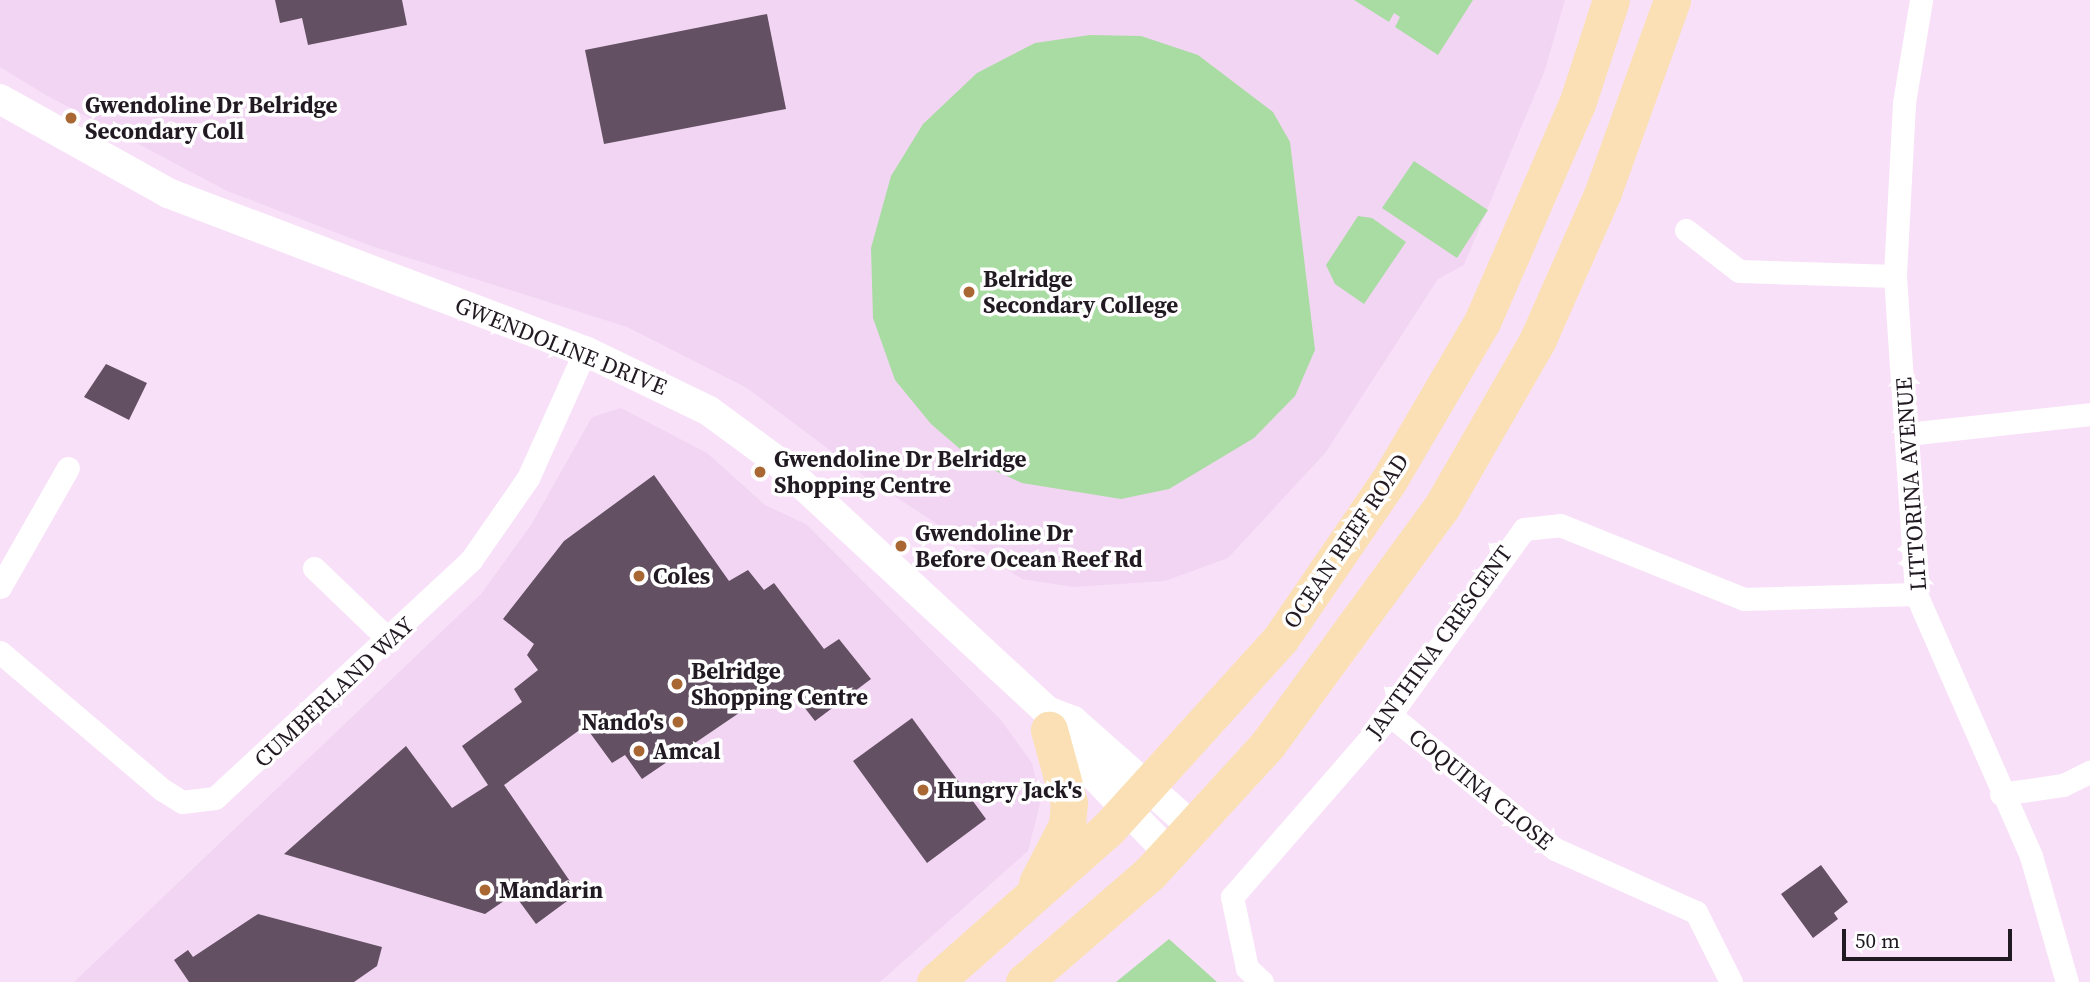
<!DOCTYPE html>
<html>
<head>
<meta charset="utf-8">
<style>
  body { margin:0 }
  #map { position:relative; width:2090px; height:982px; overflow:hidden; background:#f8e1f8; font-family:"Source Serif 4",serif }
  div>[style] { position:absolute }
  .built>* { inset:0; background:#f2d5f2 }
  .green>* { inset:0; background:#a9dca2 }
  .building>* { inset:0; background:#635063 }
  .minor>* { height:23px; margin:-11.5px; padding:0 11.5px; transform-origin:11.5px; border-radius:11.5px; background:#fff }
  .tertiary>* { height:30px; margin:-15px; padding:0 15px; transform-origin:15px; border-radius:15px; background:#fff }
  .primary>* { height:37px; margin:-18.5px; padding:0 18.5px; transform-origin:18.5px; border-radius:18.5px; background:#fae0b4 }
  .dots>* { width:19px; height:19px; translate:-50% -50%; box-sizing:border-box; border:4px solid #fff; border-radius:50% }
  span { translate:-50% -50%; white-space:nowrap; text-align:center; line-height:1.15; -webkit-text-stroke:7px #fff; paint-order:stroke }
  .poi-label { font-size:23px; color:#221a22; font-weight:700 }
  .left { translate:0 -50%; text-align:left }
  .right { translate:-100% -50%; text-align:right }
  .street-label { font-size:23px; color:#221a22 }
  .scale { position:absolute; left:1842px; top:929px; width:170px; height:32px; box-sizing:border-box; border:4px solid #221a22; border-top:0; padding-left:9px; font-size:21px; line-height:24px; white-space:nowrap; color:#221a22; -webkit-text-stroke:5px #fff; paint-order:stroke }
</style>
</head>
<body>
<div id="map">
  <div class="built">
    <i style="clip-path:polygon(0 0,1565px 0,1545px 70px,1464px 265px,1438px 279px,1326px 452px,1228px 558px,1165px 581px,1073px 587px,1022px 579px,871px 481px,747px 388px,627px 327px,371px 246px,227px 191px,44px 94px,0 67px)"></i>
    <i style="clip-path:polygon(621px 408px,707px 453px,765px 505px,806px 524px,1001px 720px,1032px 763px,1041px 800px,1028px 851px,880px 982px,74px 982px,481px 594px,531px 525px,592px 417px)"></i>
  </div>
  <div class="green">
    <i style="clip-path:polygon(1354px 0,1473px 0,1438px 55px,1395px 27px,1400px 17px,1394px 13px,1389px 22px)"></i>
    <i style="clip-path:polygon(1090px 35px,1141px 36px,1198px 55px,1273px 112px,1290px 142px,1315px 350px,1295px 396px,1254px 438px,1169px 489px,1121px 499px,1022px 483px,974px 461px,931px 424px,895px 380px,873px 318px,871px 248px,891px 176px,923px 124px,977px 73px,1035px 43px)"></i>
    <i style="clip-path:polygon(1414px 161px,1488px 210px,1457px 258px,1382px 208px)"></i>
    <i style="clip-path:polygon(1358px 216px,1372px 218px,1406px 242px,1364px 304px,1335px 284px,1326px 265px)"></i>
    <i style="clip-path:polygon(1169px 939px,1217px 982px,1116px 982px)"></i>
  </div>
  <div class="building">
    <i style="clip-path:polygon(275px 0,402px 0,407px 25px,308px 45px,302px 18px,280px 23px)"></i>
    <i style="clip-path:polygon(767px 14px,786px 109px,604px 144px,585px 50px)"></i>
    <i style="clip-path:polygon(106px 364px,147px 383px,129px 420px,84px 397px)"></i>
    <i style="clip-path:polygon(654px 475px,729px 581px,748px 570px,764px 590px,774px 583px,824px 649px,839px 639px,871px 679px,815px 721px,794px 694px,782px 703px,773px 690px,642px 779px,625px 755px,612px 763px,585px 726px,504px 785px,578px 893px,536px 924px,514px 894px,485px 914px,284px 854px,406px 746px,452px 808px,488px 785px,462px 746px,522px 702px,514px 689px,538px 670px,527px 655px,534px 644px,503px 619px,564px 541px)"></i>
    <i style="clip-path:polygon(912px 718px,986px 819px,927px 863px,853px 761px)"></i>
    <i style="clip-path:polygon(1821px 865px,1848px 902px,1834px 913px,1838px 919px,1813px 938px,1781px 894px)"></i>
    <i style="clip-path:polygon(258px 914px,382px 947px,377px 966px,354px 982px,189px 982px,174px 960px,188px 950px,193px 957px)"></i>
  </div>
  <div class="minor">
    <i style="left:1921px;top:0;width:104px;rotate:99.4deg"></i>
    <i style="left:1904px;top:103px;width:173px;rotate:93deg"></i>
    <i style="left:1895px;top:276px;width:319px;rotate:86.2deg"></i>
    <i style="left:1916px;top:594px;width:286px;rotate:66.3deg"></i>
    <i style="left:2031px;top:856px;width:131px;rotate:74.1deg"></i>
    <i style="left:1686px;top:230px;width:67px;rotate:37.7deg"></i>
    <i style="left:1739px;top:271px;width:156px;rotate:1.8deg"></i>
    <i style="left:1907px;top:434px;width:184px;rotate:-6.2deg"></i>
    <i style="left:314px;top:568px;width:105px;rotate:43.8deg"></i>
    <i style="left:0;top:587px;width:137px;rotate:-60.3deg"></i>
    <i style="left:0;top:652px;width:214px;rotate:40.3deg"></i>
    <i style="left:163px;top:790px;width:22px;rotate:32deg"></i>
    <i style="left:182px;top:802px;width:33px;rotate:-7deg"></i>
    <i style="left:215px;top:798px;width:350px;rotate:-42.9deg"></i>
    <i style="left:471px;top:560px;width:100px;rotate:-55.2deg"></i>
    <i style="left:528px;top:478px;width:139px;rotate:-65.8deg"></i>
    <i style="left:1390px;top:715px;width:213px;rotate:39.1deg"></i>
    <i style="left:1555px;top:849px;width:154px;rotate:24.1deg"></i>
    <i style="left:1696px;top:912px;width:78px;rotate:63.4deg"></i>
    <i style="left:2001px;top:794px;width:63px;rotate:-8.3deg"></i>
    <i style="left:2063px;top:785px;width:30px;rotate:-26deg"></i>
    <i style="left:1262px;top:982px;width:21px;rotate:-137deg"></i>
    <i style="left:1247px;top:968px;width:73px;rotate:-101.9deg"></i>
    <i style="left:1232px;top:897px;width:241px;rotate:-49deg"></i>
    <i style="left:1390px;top:715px;width:229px;rotate:-54.2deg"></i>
    <i style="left:1524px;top:529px;width:36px;rotate:-6deg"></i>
    <i style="left:1560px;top:525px;width:198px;rotate:21.9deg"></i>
    <i style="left:1744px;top:599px;width:172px;rotate:-1.7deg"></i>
  </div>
  <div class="tertiary">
    <i style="left:0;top:99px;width:193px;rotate:29.2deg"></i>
    <i style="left:168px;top:193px;width:446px;rotate:20.8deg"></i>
    <i style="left:585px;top:351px;width:138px;rotate:25.8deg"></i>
    <i style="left:709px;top:411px;width:84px;rotate:36.3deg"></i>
    <i style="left:777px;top:461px;width:368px;rotate:42.8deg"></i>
    <i style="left:1047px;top:711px;width:28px;rotate:21deg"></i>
    <i style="left:1073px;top:721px;width:162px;rotate:41.5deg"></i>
    <i style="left:1049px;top:729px;width:173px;rotate:45.9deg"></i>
  </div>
  <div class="primary">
    <i style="left:1037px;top:883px;width:65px;rotate:-62.7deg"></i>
    <i style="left:1067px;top:825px;width:22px;rotate:-85deg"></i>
    <i style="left:1069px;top:803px;width:76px;rotate:-105.3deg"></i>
    <i style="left:935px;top:982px;width:231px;rotate:-41.5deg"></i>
    <i style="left:1108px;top:829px;width:258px;rotate:-47.8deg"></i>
    <i style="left:1281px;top:638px;width:189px;rotate:-55.6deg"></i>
    <i style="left:1388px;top:482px;width:186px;rotate:-59.6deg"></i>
    <i style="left:1482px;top:322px;width:238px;rotate:-66.5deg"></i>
    <i style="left:1577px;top:104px;width:109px;rotate:-71.9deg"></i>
    <i style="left:1024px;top:982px;width:167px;rotate:-40.9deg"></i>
    <i style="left:1150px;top:873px;width:175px;rotate:-47.5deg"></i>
    <i style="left:1268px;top:744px;width:293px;rotate:-53.8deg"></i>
    <i style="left:1441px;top:508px;width:195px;rotate:-60.1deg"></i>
    <i style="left:1538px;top:339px;width:161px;rotate:-66.1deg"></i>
    <i style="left:1603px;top:192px;width:204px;rotate:-70.2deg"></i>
  </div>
  <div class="dots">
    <i style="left:71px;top:118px;background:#a96833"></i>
    <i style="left:969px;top:292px;background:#a96833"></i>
    <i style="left:760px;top:472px;background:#a96833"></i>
    <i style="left:901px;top:546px;background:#a96833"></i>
    <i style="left:639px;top:576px;background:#a96833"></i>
    <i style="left:677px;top:684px;background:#a96833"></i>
    <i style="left:678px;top:722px;background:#a96833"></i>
    <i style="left:639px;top:751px;background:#a96833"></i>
    <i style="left:923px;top:790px;background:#a96833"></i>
    <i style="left:485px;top:890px;background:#a96833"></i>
  </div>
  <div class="poi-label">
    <span class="left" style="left:85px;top:118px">Gwendoline Dr Belridge<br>Secondary Coll</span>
    <span class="left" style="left:983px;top:292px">Belridge<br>Secondary College</span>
    <span class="left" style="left:774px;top:472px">Gwendoline Dr Belridge<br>Shopping Centre</span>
    <span class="left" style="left:915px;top:546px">Gwendoline Dr<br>Before Ocean Reef Rd</span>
    <span class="left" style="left:653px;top:576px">Coles</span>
    <span class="left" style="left:691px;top:684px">Belridge<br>Shopping Centre</span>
    <span class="right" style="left:664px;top:722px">Nando's</span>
    <span class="left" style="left:653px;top:751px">Amcal</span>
    <span class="left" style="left:937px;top:790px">Hungry Jack's</span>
    <span class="left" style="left:499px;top:890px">Mandarin</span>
  </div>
  <div class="street-label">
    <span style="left:561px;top:346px;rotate:22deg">GWENDOLINE DRIVE</span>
    <span style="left:1911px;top:484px;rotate:-94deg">LITTORINA AVENUE</span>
    <span style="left:1346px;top:541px;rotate:-56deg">OCEAN REEF ROAD</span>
    <span style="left:1439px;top:642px;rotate:-54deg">JANTHINA CRESCENT</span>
    <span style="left:334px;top:692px;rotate:-43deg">CUMBERLAND WAY</span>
    <span style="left:1481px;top:789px;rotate:39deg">COQUINA CLOSE</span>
  </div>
  <div class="scale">50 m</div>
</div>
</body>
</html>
